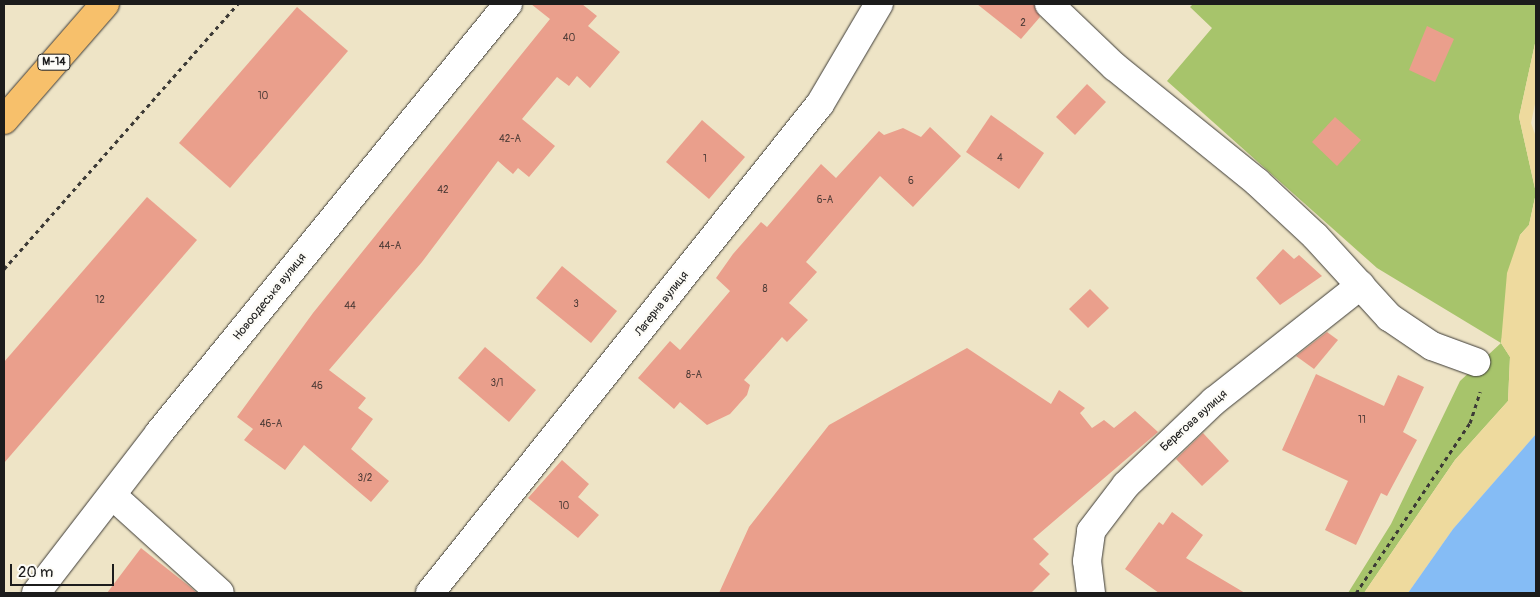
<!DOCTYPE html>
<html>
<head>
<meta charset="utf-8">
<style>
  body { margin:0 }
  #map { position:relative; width:1540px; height:597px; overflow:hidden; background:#eee4c6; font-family:Pangolin,sans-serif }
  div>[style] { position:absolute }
  .green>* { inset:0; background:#a7c46b }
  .sand>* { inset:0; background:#eeda9e }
  .water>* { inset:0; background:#85bcf5 }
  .building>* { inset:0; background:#ea9f8c }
  .path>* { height:3px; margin-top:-1.5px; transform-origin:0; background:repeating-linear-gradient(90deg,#3c3a36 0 4px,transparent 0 8px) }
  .roads { filter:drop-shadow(0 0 1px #3c3a36) drop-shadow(0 0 1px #3c3a36) }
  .street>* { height:28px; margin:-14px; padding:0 14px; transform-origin:14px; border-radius:14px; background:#fff }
  .highway>* { height:28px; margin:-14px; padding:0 14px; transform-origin:14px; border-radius:14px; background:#f7c06b }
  span { translate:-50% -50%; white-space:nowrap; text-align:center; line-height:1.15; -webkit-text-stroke:4.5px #fdfcf7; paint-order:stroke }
  .number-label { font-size:10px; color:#503d38 }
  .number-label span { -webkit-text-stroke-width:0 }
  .shield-label span { padding:1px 4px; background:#fdfcf7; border:1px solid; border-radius:4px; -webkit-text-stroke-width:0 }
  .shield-label { font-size:11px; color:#1c1c1c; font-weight:700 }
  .street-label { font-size:12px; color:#1c1c1c }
  .frame { position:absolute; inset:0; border:5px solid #1c1c1c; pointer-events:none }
  .scale { position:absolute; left:10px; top:564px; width:104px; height:22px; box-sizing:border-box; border:2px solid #1c1c1c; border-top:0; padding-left:6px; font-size:15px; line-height:18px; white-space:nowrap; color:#1c1c1c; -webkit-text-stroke:4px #fdfcf7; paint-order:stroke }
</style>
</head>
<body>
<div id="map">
  <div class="green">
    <i style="clip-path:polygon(1193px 4px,1536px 4px,1536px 39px,1519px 117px,1536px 193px,1529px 225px,1520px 235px,1501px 343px,1510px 357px,1508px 401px,1455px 460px,1364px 593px,1348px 593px,1391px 524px,1460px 381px,1501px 343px,1377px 268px,1167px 81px,1212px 28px,1190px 7px)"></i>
  </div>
  <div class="sand">
    <i style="clip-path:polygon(1536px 39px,1536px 99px,1531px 123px,1536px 137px,1536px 434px,1453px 529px,1408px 593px,1364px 593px,1455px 460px,1508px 401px,1510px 357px,1501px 343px,1507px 273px,1520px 235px,1529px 225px,1536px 193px,1519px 117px)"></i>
  </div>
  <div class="water">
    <i style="clip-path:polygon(1536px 434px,1536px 593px,1408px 593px,1453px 529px)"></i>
  </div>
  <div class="building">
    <i style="clip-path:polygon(531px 4px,582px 4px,597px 16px,588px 26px,620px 52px,590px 88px,577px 76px,569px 86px,557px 77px,522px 119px,555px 146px,529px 177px,518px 168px,513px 174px,498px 161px,422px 262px,329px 370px,366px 398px,358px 408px,373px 419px,351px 449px,389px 481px,371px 502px,304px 445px,285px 470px,244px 440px,253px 429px,237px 417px,313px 313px,550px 19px)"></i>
    <i style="clip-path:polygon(977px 4px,1034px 4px,1040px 17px,1021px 39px)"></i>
    <i style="clip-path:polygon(297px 7px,348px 51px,230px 188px,179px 143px)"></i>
    <i style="clip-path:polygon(1427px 26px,1454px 39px,1435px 82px,1409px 70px)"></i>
    <i style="clip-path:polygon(1087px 84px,1106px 102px,1075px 135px,1056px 117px)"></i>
    <i style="clip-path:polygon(991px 115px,1044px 153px,1019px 189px,966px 152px)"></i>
    <i style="clip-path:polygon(1335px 117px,1361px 140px,1337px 166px,1312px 142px)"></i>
    <i style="clip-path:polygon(702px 120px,745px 157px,709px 199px,666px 162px)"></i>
    <i style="clip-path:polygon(930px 127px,961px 156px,913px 207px,880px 176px,806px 262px,817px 272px,789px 303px,808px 320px,787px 342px,782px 337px,744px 380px,750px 385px,747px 395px,730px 414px,707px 425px,680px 402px,674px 409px,638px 378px,670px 341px,680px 350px,730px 291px,716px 278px,733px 254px,761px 222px,767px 227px,821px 164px,836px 178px,879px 131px,884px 135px,903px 128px,921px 137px)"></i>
    <i style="clip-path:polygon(147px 197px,197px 240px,4px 463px,4px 362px)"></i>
    <i style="clip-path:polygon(1283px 249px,1294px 259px,1299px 255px,1322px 276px,1280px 305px,1256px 278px)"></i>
    <i style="clip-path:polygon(562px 266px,617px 311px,591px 343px,536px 298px)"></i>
    <i style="clip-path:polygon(1090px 289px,1109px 308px,1088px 328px,1069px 309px)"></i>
    <i style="clip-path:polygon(1327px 332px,1338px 340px,1314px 369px,1296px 356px)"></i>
    <i style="clip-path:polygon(485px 347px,536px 390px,509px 422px,458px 378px)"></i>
    <i style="clip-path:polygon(967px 348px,1051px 404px,1059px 390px,1085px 408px,1080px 413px,1092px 428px,1104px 420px,1114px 428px,1135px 411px,1158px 432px,1033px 539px,1049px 554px,1039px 564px,1050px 574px,1031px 593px,719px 593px,749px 527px,829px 425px)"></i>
    <i style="clip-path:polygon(1316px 374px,1384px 406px,1398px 375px,1424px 387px,1403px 432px,1417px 440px,1387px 496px,1381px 493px,1356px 545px,1325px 530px,1348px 481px,1282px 450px)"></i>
    <i style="clip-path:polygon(1203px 433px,1229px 461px,1202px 486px,1176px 459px)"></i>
    <i style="clip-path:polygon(562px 460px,589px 484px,578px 497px,599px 515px,578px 538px,528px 498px)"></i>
    <i style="clip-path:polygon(1172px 512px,1203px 535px,1186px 558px,1245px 593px,1159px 593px,1125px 569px,1159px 522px,1163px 525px)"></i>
    <i style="clip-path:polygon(141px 548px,189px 586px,197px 593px,107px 593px)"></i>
  </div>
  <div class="path">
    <i style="left:4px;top:269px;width:354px;rotate:-48.6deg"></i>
    <i style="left:1356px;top:593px;width:205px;rotate:-56.2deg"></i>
    <i style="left:1470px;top:423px;width:33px;rotate:-72deg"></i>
  </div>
  <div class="roads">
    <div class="street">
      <i style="left:1049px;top:4px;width:91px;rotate:43.7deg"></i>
      <i style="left:1115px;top:67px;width:183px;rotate:39deg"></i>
      <i style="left:1257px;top:182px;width:79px;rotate:43deg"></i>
      <i style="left:1315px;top:236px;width:110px;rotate:47.6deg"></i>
      <i style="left:1389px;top:317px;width:52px;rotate:34deg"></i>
      <i style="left:1432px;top:346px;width:47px;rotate:20deg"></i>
      <i style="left:113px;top:496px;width:144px;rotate:42.2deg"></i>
      <i style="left:36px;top:593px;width:202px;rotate:-52.4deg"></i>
      <i style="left:159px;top:433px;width:553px;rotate:-50.87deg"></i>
      <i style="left:430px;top:593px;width:625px;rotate:-51.43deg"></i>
      <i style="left:820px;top:104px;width:116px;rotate:-59.5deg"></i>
      <i style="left:1091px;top:593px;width:32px;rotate:-97deg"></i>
      <i style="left:1087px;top:561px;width:30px;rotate:-82deg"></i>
      <i style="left:1091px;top:531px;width:58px;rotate:-52.7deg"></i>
      <i style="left:1126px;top:485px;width:122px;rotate:-43.7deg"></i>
      <i style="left:1214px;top:401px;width:187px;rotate:-38.3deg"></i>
    </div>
    <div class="highway">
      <i style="left:4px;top:120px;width:154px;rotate:-49deg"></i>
    </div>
  </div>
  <div class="number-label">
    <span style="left:1023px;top:24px">2</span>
    <span style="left:569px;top:39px">40</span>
    <span style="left:263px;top:97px">10</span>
    <span style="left:510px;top:140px">42-А</span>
    <span style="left:1000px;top:159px">4</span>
    <span style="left:705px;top:160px">1</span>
    <span style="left:911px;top:182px">6</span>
    <span style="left:443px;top:191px">42</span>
    <span style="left:825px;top:201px">6-А</span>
    <span style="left:390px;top:247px">44-А</span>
    <span style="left:765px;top:290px">8</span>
    <span style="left:100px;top:301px">12</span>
    <span style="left:576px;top:305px">3</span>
    <span style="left:350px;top:307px">44</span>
    <span style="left:694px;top:376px">8-А</span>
    <span style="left:497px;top:384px">3/1</span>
    <span style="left:317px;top:387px">46</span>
    <span style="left:1362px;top:421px">11</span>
    <span style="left:271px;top:425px">46-А</span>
    <span style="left:365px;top:479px">3/2</span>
    <span style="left:564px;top:507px">10</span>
  </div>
  <div class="shield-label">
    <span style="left:54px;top:62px">М-14</span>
  </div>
  <div class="street-label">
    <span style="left:270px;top:297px;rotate:-51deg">Новоодеська вулиця</span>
    <span style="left:662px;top:304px;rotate:-52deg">Лагерна вулиця</span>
    <span style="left:1194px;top:421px;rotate:-42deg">Берегова вулиця</span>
  </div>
  <div class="frame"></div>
  <div class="scale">20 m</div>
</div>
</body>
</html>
